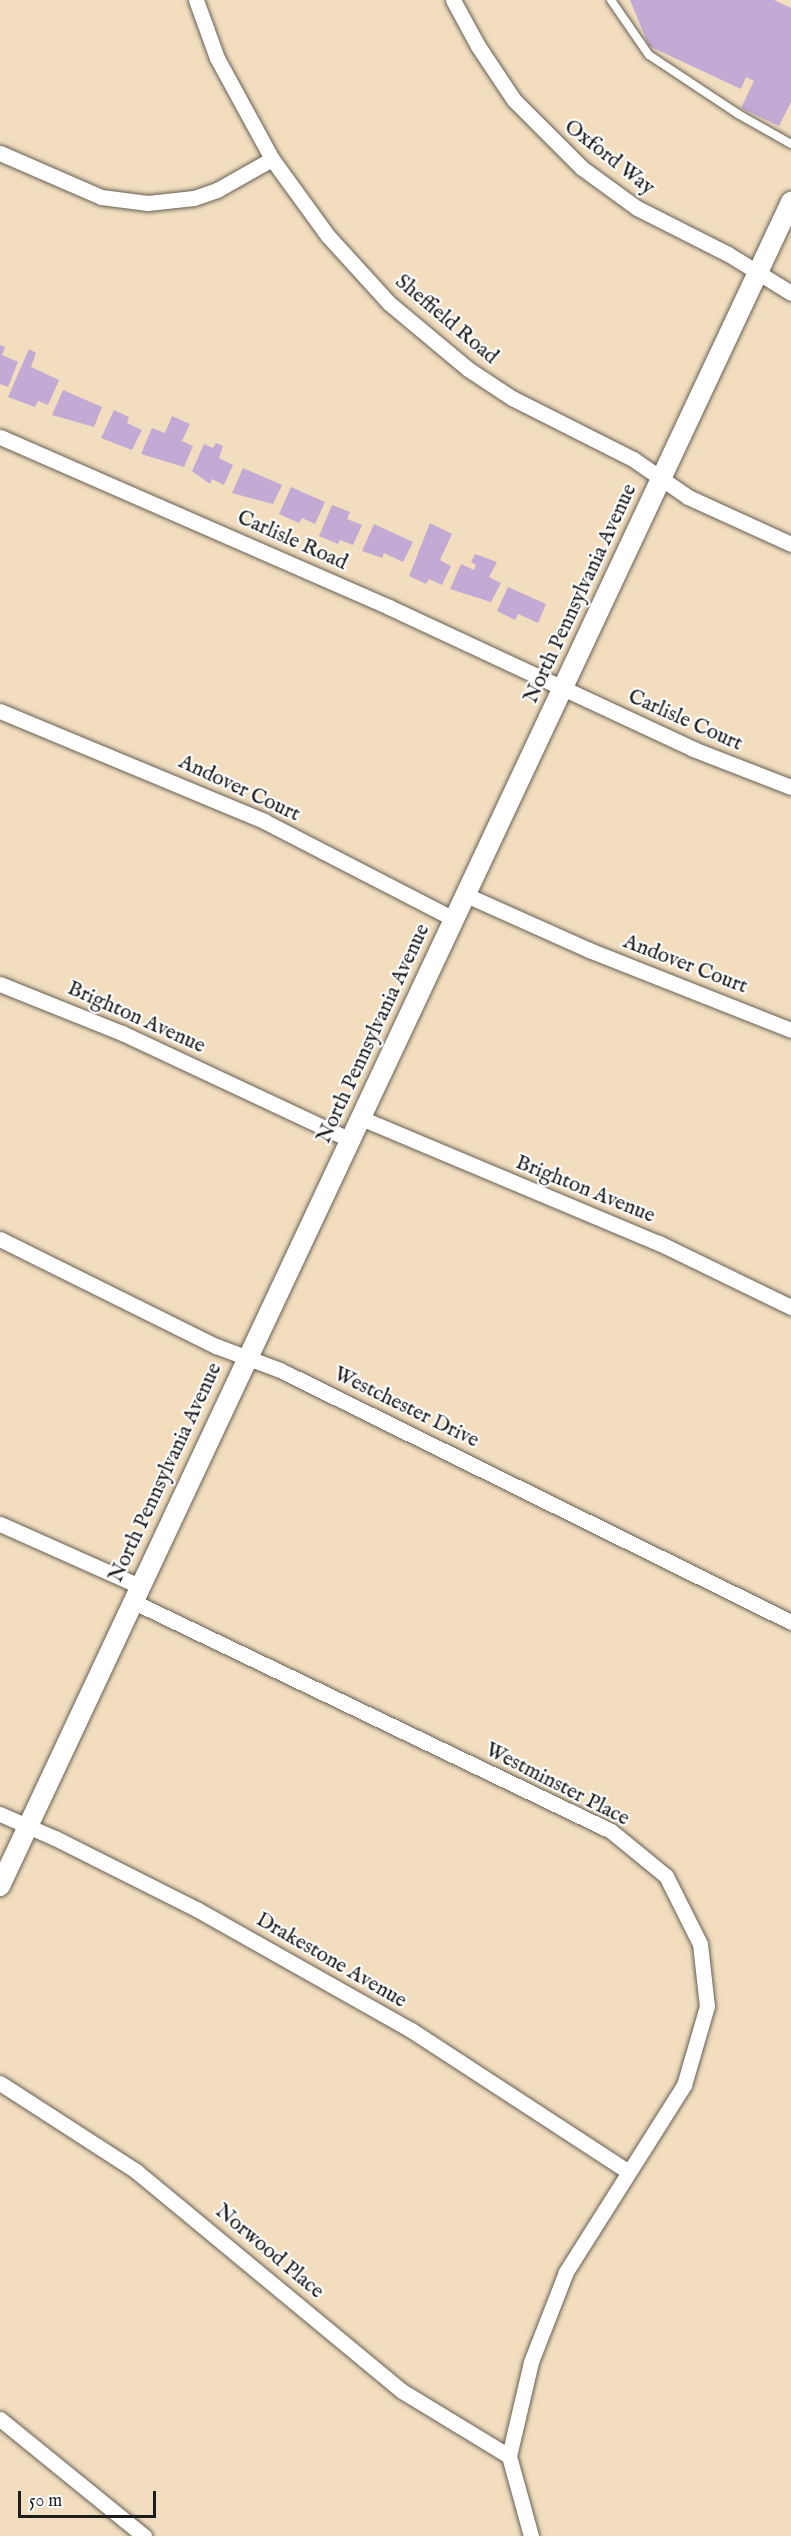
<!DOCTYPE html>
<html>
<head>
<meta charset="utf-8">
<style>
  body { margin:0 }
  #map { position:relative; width:791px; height:2536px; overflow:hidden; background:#f2debf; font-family:"IM FELL English",serif }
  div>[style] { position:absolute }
  .building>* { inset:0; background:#c2aad4 }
  .roads { filter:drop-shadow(0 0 2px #676055) drop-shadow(0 0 2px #676055) }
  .service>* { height:8px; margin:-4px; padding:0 4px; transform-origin:4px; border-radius:4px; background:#fff }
  .minor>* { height:15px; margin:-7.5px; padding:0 7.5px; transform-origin:7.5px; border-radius:7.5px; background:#fff }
  .tertiary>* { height:20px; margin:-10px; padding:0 10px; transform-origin:10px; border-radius:10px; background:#fff }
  span { translate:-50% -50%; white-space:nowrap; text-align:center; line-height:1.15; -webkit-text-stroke:4.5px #fff; paint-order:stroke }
  .street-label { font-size:21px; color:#1c1c1c }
  .scale { position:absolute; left:18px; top:2491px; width:138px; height:27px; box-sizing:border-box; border:3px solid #1c1c1c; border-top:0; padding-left:8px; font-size:18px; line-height:21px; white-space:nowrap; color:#1c1c1c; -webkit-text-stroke:4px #fff; paint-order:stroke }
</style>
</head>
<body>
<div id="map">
  <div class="building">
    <i style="clip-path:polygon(630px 0,774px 0,791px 8px,791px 102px,779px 126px,741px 108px,754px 81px,746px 77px,741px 89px,649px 46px)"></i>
    <i style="clip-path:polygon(0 345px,5px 347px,2px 355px,18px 362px,8px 387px,0 384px)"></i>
    <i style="clip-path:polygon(29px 349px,36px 353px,31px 367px,59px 380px,48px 405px,38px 401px,35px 407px,8px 397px)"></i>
    <i style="clip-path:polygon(63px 390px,102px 407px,94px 427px,52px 415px)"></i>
    <i style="clip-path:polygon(114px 410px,129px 417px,127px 423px,142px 430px,132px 450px,101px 438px)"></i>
    <i style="clip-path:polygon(172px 416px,190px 424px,182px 441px,193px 446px,184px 467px,141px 454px,152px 428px,165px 433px)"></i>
    <i style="clip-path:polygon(216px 443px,223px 446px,219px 458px,233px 465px,224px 485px,212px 479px,210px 484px,192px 471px,204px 444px,213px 448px)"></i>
    <i style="clip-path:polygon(243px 468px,282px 485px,273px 504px,232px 493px)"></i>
    <i style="clip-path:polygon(291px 487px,325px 502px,315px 524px,302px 518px,299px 523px,279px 514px)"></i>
    <i style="clip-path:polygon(332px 505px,350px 512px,347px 519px,362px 525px,353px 545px,340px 540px,338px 544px,319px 536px)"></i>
    <i style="clip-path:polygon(430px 523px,452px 534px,440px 560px,451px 566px,442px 585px,429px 579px,426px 584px,409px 576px)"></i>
    <i style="clip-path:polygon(374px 524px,413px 542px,403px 562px,384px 553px,382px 558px,362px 551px)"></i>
    <i style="clip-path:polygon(475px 554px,497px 562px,489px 577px,501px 583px,491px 602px,450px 589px,461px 564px,474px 570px,476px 565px,471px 562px)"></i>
    <i style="clip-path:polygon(508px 587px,546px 604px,538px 623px,518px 614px,515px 620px,497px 611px)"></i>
  </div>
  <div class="roads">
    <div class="service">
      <i style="left:611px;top:0;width:67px;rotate:55.4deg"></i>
      <i style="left:649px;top:55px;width:107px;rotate:33.5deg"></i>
      <i style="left:738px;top:114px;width:61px;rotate:29.5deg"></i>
    </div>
    <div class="minor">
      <i style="left:196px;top:0;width:62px;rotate:70.1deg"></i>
      <i style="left:217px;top:58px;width:115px;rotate:61.4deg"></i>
      <i style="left:272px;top:159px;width:95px;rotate:54deg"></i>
      <i style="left:328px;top:236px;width:91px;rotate:47.7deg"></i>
      <i style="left:389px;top:303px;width:103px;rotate:39.9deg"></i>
      <i style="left:468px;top:369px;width:53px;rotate:33.4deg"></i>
      <i style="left:512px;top:398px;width:136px;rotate:26.8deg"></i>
      <i style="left:633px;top:459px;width:67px;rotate:34.6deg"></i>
      <i style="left:688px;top:497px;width:113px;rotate:24.5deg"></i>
      <i style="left:453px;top:0;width:52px;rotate:61.5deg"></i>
      <i style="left:478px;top:46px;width:65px;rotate:56.3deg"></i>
      <i style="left:514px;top:100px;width:96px;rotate:45deg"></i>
      <i style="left:582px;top:168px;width:68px;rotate:36deg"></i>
      <i style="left:637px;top:208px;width:102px;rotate:26.8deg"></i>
      <i style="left:728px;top:254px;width:74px;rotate:31.8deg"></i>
      <i style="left:0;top:153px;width:110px;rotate:23.5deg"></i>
      <i style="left:101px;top:197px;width:47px;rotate:7.3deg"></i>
      <i style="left:148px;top:203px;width:46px;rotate:-6.2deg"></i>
      <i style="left:194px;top:198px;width:24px;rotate:-19deg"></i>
      <i style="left:217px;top:190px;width:63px;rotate:-29.4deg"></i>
      <i style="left:0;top:437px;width:425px;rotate:23.6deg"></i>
      <i style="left:389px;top:607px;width:336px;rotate:25deg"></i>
      <i style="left:693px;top:749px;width:105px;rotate:21.2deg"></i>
      <i style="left:0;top:711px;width:286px;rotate:22.6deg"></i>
      <i style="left:264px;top:821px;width:214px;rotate:27.3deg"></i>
      <i style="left:466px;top:895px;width:135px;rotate:24.1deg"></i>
      <i style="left:589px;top:950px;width:217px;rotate:21.6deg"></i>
      <i style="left:0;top:984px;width:131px;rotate:21.9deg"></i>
      <i style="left:122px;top:1033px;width:252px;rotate:25.1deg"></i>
      <i style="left:361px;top:1118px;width:323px;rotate:22.8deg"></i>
      <i style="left:659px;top:1243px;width:147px;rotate:25.9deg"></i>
      <i style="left:0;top:1239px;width:241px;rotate:26.4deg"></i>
      <i style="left:216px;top:1346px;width:68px;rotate:20.6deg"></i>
      <i style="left:280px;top:1370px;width:570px;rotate:26.25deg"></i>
      <i style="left:0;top:1524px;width:152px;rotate:24deg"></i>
      <i style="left:132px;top:1601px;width:531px;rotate:25.65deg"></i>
      <i style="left:611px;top:1831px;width:71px;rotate:39.3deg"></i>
      <i style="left:666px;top:1876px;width:76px;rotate:63.4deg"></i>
      <i style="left:700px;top:1944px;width:62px;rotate:83.6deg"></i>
      <i style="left:707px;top:2006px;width:82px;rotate:106.2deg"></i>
      <i style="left:684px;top:2085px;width:221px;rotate:122.3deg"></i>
      <i style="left:566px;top:2272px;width:97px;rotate:111.3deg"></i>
      <i style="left:531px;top:2362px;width:97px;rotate:103.2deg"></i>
      <i style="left:509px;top:2456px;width:83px;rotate:74.6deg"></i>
      <i style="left:0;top:1814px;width:60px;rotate:23.6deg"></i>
      <i style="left:55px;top:1838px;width:160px;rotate:26.7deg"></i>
      <i style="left:198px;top:1910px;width:244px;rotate:29.4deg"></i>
      <i style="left:411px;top:2030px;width:258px;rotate:33.1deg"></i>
      <i style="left:0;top:2083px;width:162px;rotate:32.9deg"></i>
      <i style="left:136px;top:2171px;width:345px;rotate:39.6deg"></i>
      <i style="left:402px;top:2391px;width:125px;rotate:31.3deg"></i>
      <i style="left:0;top:2419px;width:186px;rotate:39.1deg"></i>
    </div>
    <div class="tertiary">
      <i style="left:0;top:1886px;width:1861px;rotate:-64.84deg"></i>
    </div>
  </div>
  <div class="street-label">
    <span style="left:609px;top:158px;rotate:38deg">Oxford Way</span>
    <span style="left:446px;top:320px;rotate:40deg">Sheffield Road</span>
    <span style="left:292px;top:541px;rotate:24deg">Carlisle Road</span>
    <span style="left:581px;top:594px;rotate:-65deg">North Pennsylvania Avenue</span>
    <span style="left:685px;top:721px;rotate:24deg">Carlisle Court</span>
    <span style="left:239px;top:789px;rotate:25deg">Andover Court</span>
    <span style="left:685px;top:965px;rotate:21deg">Andover Court</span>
    <span style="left:136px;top:1018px;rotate:24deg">Brighton Avenue</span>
    <span style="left:374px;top:1034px;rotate:-65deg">North Pennsylvania Avenue</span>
    <span style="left:585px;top:1190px;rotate:22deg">Brighton Avenue</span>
    <span style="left:406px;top:1408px;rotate:26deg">Westchester Drive</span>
    <span style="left:166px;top:1473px;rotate:-65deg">North Pennsylvania Avenue</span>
    <span style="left:557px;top:1785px;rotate:27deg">Westminster Place</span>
    <span style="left:331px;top:1961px;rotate:30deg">Drakestone Avenue</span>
    <span style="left:269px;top:2252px;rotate:40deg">Norwood Place</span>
  </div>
  <div class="scale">50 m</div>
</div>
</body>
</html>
